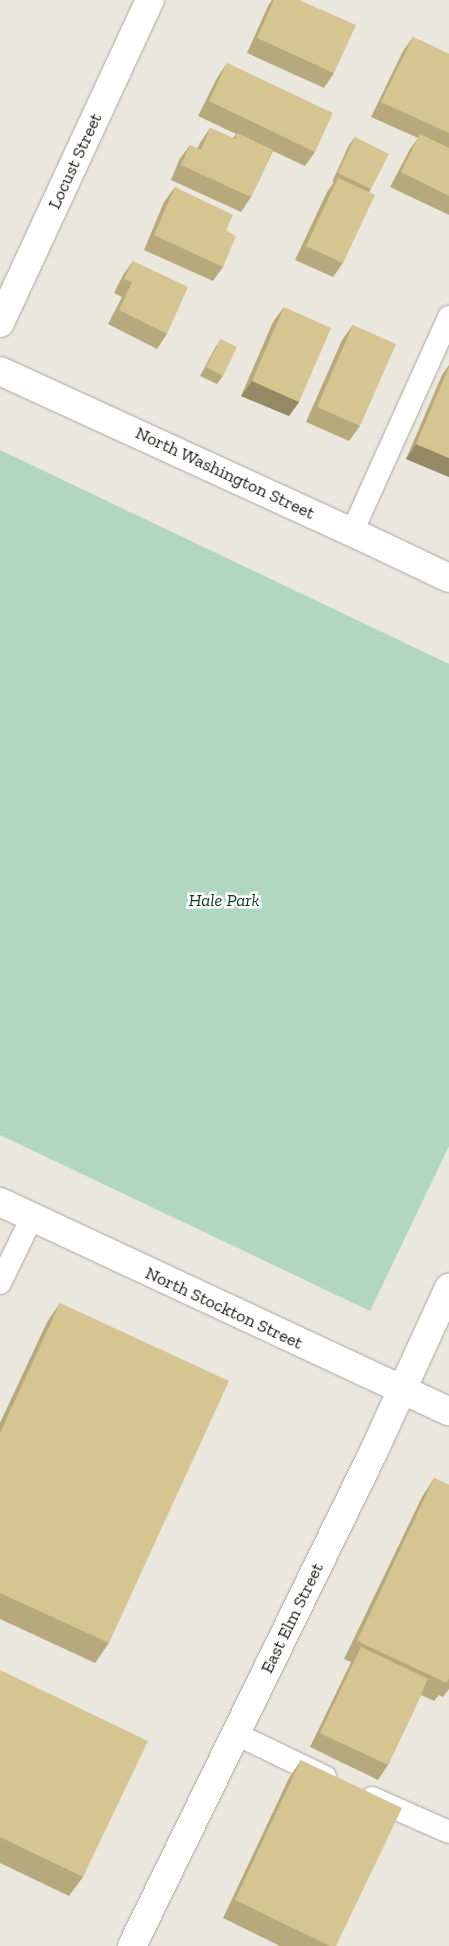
<!DOCTYPE html>
<html>
<head>
<meta charset="utf-8">
<style>
  body { margin:0 }
  #map { position:relative; width:449px; height:1946px; overflow:hidden; background:#eae7de; font-family:"Zilla Slab",serif }
  div>[style] { position:absolute }
  .green>* { inset:0; background:#b2d7c0 }
  .roads { filter:drop-shadow(0 0 1px #a7a49b) drop-shadow(0 0 1px #a7a49b) }
  .lane>* { height:22px; margin:-11px; padding:0 11px; transform-origin:11px; border-radius:11px; background:#fff }
  .street>* { height:28px; margin:-14px; padding:0 14px; transform-origin:14px; border-radius:14px; background:#fff }
  .secondary>* { height:28px; margin:-14px; padding:0 14px; transform-origin:14px; border-radius:14px; background:#fff }
  .wall>* { inset:0; background:#b8a97d }
  .shaded-wall>* { inset:0; background:#968a66 }
  .building>* { inset:0; background:#d6c591 }
  span { translate:-50% -50%; white-space:nowrap; text-align:center; line-height:1.15; -webkit-text-stroke:5px #fff; paint-order:stroke }
  .street-label { font-size:18px; color:#1a1916 }
  .park-label { font-size:18px; color:#0e3823; font-style:italic }
</style>
</head>
<body>
<div id="map">
  <div class="green">
    <i style="clip-path:polygon(0 450px,449px 664px,449px 1146px,370px 1311px,0 1135px)"></i>
  </div>
  <div class="roads">
    <div class="lane">
      <i style="left:352px;top:532px;width:236px;rotate:-65.7deg"></i>
      <i style="left:0;top:1283px;width:73px;rotate:-64.1deg"></i>
      <i style="left:236px;top:1734px;width:99px;rotate:25.8deg"></i>
      <i style="left:372px;top:1798px;width:84px;rotate:23.8deg"></i>
    </div>
    <div class="street">
      <i style="left:0;top:323px;width:356px;rotate:-65.1deg"></i>
      <i style="left:0;top:371px;width:387px;rotate:24.6deg"></i>
      <i style="left:352px;top:532px;width:107px;rotate:25.4deg"></i>
    </div>
    <div class="secondary">
      <i style="left:0;top:1202px;width:495px;rotate:25deg"></i>
      <i style="left:132px;top:1946px;width:549px;rotate:-63.95deg"></i>
      <i style="left:373px;top:1453px;width:182px;rotate:-65.3deg"></i>
    </div>
  </div>
  <div class="wall">
    <i style="clip-path:polygon(272px 0,299px 0,334px 73px,324px 88px,247px 53px,268px 6px)"></i>
    <i style="clip-path:polygon(413px 37px,449px 54px,449px 215px,390px 187px,410px 149px,418px 138px,371px 117px,403px 51px)"></i>
    <i style="clip-path:polygon(227px 63px,315px 152px,305px 166px,273px 151px,251px 197px,241px 212px,171px 180px,179px 160px,190px 145px,197px 149px,200px 143px,210px 128px,233px 138px,236px 134px,198px 116px,217px 78px)"></i>
    <i style="clip-path:polygon(355px 137px,371px 189px,369px 192px,343px 263px,333px 277px,295px 260px,327px 192px,334px 182px,332px 182px,349px 145px)"></i>
    <i style="clip-path:polygon(175px 187px,226px 230px,223px 267px,213px 281px,144px 250px,164px 202px)"></i>
    <i style="clip-path:polygon(133px 261px,167px 334px,157px 349px,108px 324px,122px 297px,114px 293px,123px 275px)"></i>
    <i style="clip-path:polygon(284px 307px,299px 402px,289px 416px,241px 396px,273px 322px)"></i>
    <i style="clip-path:polygon(353px 325px,360px 426px,349px 441px,306px 422px,342px 340px)"></i>
    <i style="clip-path:polygon(221px 339px,223px 376px,217px 384px,200px 376px,215px 348px)"></i>
    <i style="clip-path:polygon(449px 365px,449px 477px,406px 459px,442px 375px)"></i>
    <i style="clip-path:polygon(60px 1303px,109px 1643px,95px 1663px,0 1619px,0 1423px,47px 1322px)"></i>
    <i style="clip-path:polygon(434px 1478px,449px 1485px,449px 1689px,443px 1697px,439px 1695px,434px 1701px,421px 1695px,388px 1765px,378px 1780px,310px 1747px,351px 1662px,344px 1659px,422px 1497px)"></i>
    <i style="clip-path:polygon(0 1670px,83px 1877px,69px 1896px,0 1863px)"></i>
    <i style="clip-path:polygon(301px 1760px,336px 1946px,280px 1946px,223px 1918px,289px 1778px)"></i>
  </div>
  <div class="shaded-wall">
    <i style="clip-path:polygon(252px 381px,299px 402px,289px 416px,241px 396px)"></i>
    <i style="clip-path:polygon(416px 444px,449px 458px,449px 477px,406px 459px)"></i>
  </div>
  <div class="building">
    <i style="clip-path:polygon(274px 0,299px 0,356px 25px,334px 73px,257px 38px)"></i>
    <i style="clip-path:polygon(413px 37px,449px 54px,449px 133px,381px 102px)"></i>
    <i style="clip-path:polygon(227px 63px,333px 113px,315px 152px,209px 101px)"></i>
    <i style="clip-path:polygon(210px 128px,235px 139px,237px 133px,273px 150px,251px 197px,181px 165px,190px 145px,201px 150px)"></i>
    <i style="clip-path:polygon(420px 134px,449px 148px,449px 196px,401px 172px)"></i>
    <i style="clip-path:polygon(355px 137px,389px 154px,371px 189px,338px 173px)"></i>
    <i style="clip-path:polygon(338px 178px,375px 195px,343px 263px,306px 246px)"></i>
    <i style="clip-path:polygon(175px 187px,233px 215px,226px 230px,236px 236px,223px 267px,154px 235px)"></i>
    <i style="clip-path:polygon(133px 261px,188px 287px,167px 334px,119px 310px,132px 282px,124px 279px)"></i>
    <i style="clip-path:polygon(284px 307px,331px 328px,299px 402px,252px 381px)"></i>
    <i style="clip-path:polygon(353px 325px,396px 344px,360px 426px,317px 407px)"></i>
    <i style="clip-path:polygon(221px 339px,237px 347px,223px 376px,206px 367px)"></i>
    <i style="clip-path:polygon(449px 367px,449px 458px,416px 444px)"></i>
    <i style="clip-path:polygon(60px 1303px,229px 1381px,109px 1643px,0 1593px,0 1433px)"></i>
    <i style="clip-path:polygon(434px 1478px,449px 1485px,449px 1678px,447px 1683px,357px 1641px)"></i>
    <i style="clip-path:polygon(361px 1647px,428px 1679px,388px 1765px,320px 1733px)"></i>
    <i style="clip-path:polygon(0 1670px,148px 1741px,83px 1877px,0 1837px)"></i>
    <i style="clip-path:polygon(301px 1760px,402px 1808px,336px 1946px,330px 1946px,235px 1900px)"></i>
  </div>
  <div class="street-label">
    <span style="left:75px;top:161px;rotate:-65deg">Locust Street</span>
    <span style="left:225px;top:473px;rotate:25deg">North Washington Street</span>
    <span style="left:224px;top:1308px;rotate:25deg">North Stockton Street</span>
    <span style="left:292px;top:1618px;rotate:-64deg">East Elm Street</span>
  </div>
  <div class="park-label">
    <span style="left:224px;top:900px">Hale Park</span>
  </div>
</div>
</body>
</html>
